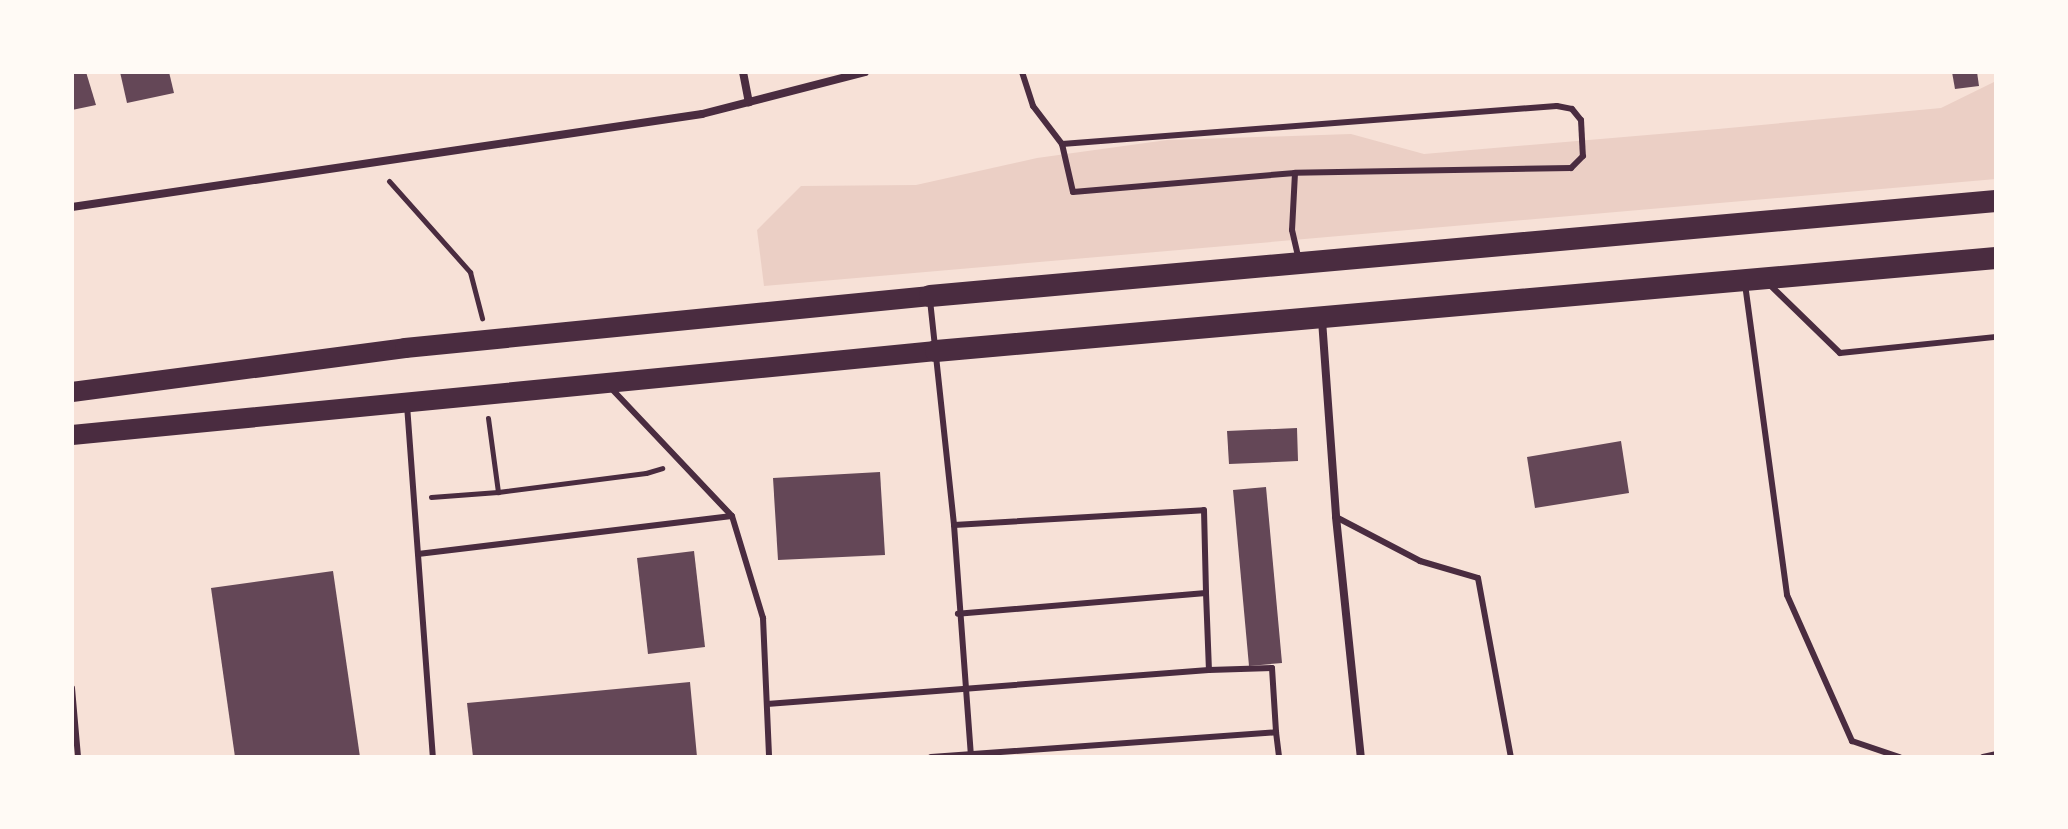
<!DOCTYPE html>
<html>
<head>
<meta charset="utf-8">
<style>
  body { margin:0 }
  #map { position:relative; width:2068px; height:829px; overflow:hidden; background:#f7e1d7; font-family:"Source Sans 3",sans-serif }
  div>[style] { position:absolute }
  .green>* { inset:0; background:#ebcfc5 }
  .building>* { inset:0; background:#644757 }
  .path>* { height:5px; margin:-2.5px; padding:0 2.5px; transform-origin:2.5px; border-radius:2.5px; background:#4a2c40 }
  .service>* { height:6px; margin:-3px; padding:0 3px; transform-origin:3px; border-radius:3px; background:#4a2c40 }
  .minor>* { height:8px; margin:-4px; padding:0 4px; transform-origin:4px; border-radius:4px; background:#4a2c40 }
  .primary>* { height:20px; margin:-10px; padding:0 10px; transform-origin:10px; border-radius:10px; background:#4a2c40 }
  .trunk>* { height:22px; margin:-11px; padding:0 11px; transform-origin:11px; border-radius:11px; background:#4a2c40 }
  span { translate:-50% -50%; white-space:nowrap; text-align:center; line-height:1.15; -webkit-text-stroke:7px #fffaf5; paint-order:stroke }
  .frame { position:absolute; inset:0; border:74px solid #fffaf5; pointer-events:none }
</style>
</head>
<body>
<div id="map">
  <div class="green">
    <i style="clip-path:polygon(1996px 81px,1996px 179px,764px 286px,757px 230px,801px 186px,916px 185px,1037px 158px,1167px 140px,1351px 134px,1424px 154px,1718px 129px,1941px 108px)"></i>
  </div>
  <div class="building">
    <i style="clip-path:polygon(72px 72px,86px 72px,96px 105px,72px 110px)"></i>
    <i style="clip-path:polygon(120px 72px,169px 72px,174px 93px,127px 103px)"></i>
    <i style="clip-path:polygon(1952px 72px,1977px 72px,1979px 86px,1955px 89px)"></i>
    <i style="clip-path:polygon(1297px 428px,1298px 461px,1229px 464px,1227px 431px)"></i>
    <i style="clip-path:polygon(1621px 441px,1629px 493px,1535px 508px,1527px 457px)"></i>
    <i style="clip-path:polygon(880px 472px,885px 555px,778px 560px,773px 478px)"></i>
    <i style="clip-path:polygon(1266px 487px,1282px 663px,1249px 666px,1233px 490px)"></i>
    <i style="clip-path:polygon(694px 551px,705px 647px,648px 654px,637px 558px)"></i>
    <i style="clip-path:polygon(333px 571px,360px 757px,235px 757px,211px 588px)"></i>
    <i style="clip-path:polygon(690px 682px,697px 757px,473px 757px,467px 703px)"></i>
  </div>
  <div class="path">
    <i style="left:389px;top:181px;width:122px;rotate:48.3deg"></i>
    <i style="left:470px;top:272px;width:48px;rotate:75.4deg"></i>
    <i style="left:488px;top:418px;width:75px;rotate:82.3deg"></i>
    <i style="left:431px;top:497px;width:67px;rotate:-4.3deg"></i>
    <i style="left:498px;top:492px;width:149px;rotate:-7.3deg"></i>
    <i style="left:646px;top:473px;width:17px;rotate:-17deg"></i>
  </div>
  <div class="service">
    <i style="left:1022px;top:72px;width:36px;rotate:72deg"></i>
    <i style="left:1033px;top:106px;width:48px;rotate:52.7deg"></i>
    <i style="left:1062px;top:144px;width:49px;rotate:77.1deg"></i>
    <i style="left:1073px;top:192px;width:223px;rotate:-4.9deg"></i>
    <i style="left:1295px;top:173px;width:57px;rotate:93deg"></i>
    <i style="left:1292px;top:230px;width:31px;rotate:77deg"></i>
    <i style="left:1062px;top:144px;width:496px;rotate:-4.4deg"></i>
    <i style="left:1557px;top:106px;width:15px;rotate:11deg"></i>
    <i style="left:1572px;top:109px;width:14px;rotate:51deg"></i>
    <i style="left:1581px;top:120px;width:36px;rotate:87deg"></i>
    <i style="left:1583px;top:156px;width:17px;rotate:135deg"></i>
    <i style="left:1571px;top:168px;width:276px;rotate:179deg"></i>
    <i style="left:1745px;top:284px;width:314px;rotate:82.3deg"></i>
    <i style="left:1787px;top:595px;width:160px;rotate:66deg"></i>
    <i style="left:1852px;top:741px;width:50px;rotate:18.8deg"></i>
    <i style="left:1769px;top:284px;width:99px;rotate:44.2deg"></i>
    <i style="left:1840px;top:353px;width:157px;rotate:-5.9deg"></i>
    <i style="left:930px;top:300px;width:226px;rotate:83.9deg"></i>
    <i style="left:954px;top:525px;width:233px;rotate:85.8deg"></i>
    <i style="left:609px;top:386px;width:179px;rotate:46.6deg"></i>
    <i style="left:732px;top:516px;width:107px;rotate:73.1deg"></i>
    <i style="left:763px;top:618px;width:139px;rotate:87.5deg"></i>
    <i style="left:407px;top:405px;width:353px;rotate:85.8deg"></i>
    <i style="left:1336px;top:517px;width:95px;rotate:27.6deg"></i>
    <i style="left:1420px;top:561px;width:60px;rotate:16.3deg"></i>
    <i style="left:1478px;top:578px;width:182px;rotate:79.6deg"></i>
    <i style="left:954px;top:525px;width:250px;rotate:-3.4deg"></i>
    <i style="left:1204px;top:510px;width:83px;rotate:88.6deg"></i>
    <i style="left:1206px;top:593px;width:249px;rotate:175.2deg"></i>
    <i style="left:418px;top:554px;width:316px;rotate:-6.9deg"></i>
    <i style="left:1206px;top:593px;width:77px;rotate:87.8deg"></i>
    <i style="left:72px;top:688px;width:69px;rotate:85deg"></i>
    <i style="left:767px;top:704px;width:443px;rotate:-4.4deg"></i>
    <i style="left:1209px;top:670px;width:63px;rotate:-1.8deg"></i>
    <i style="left:1272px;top:668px;width:64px;rotate:86.4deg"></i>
    <i style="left:931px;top:757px;width:346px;rotate:-4.1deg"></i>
    <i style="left:1276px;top:732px;width:25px;rotate:83deg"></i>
    <i style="left:1983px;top:757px;width:13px;rotate:-13deg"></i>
  </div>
  <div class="minor">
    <i style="left:743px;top:72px;width:31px;rotate:79deg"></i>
    <i style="left:72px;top:207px;width:637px;rotate:-8.4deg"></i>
    <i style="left:702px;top:114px;width:168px;rotate:-14.4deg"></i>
    <i style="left:1322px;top:320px;width:197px;rotate:85.9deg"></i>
    <i style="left:1336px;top:517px;width:241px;rotate:84.1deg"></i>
  </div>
  <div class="primary">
    <i style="left:72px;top:392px;width:336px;rotate:-7.5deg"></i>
    <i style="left:405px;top:348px;width:528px;rotate:-5.66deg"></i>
    <i style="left:72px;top:435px;width:868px;rotate:-5.55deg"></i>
  </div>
  <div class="trunk">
    <i style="left:930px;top:296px;width:1070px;rotate:-5.09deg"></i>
    <i style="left:936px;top:351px;width:1064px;rotate:-5.01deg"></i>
  </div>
  <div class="frame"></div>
</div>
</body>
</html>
